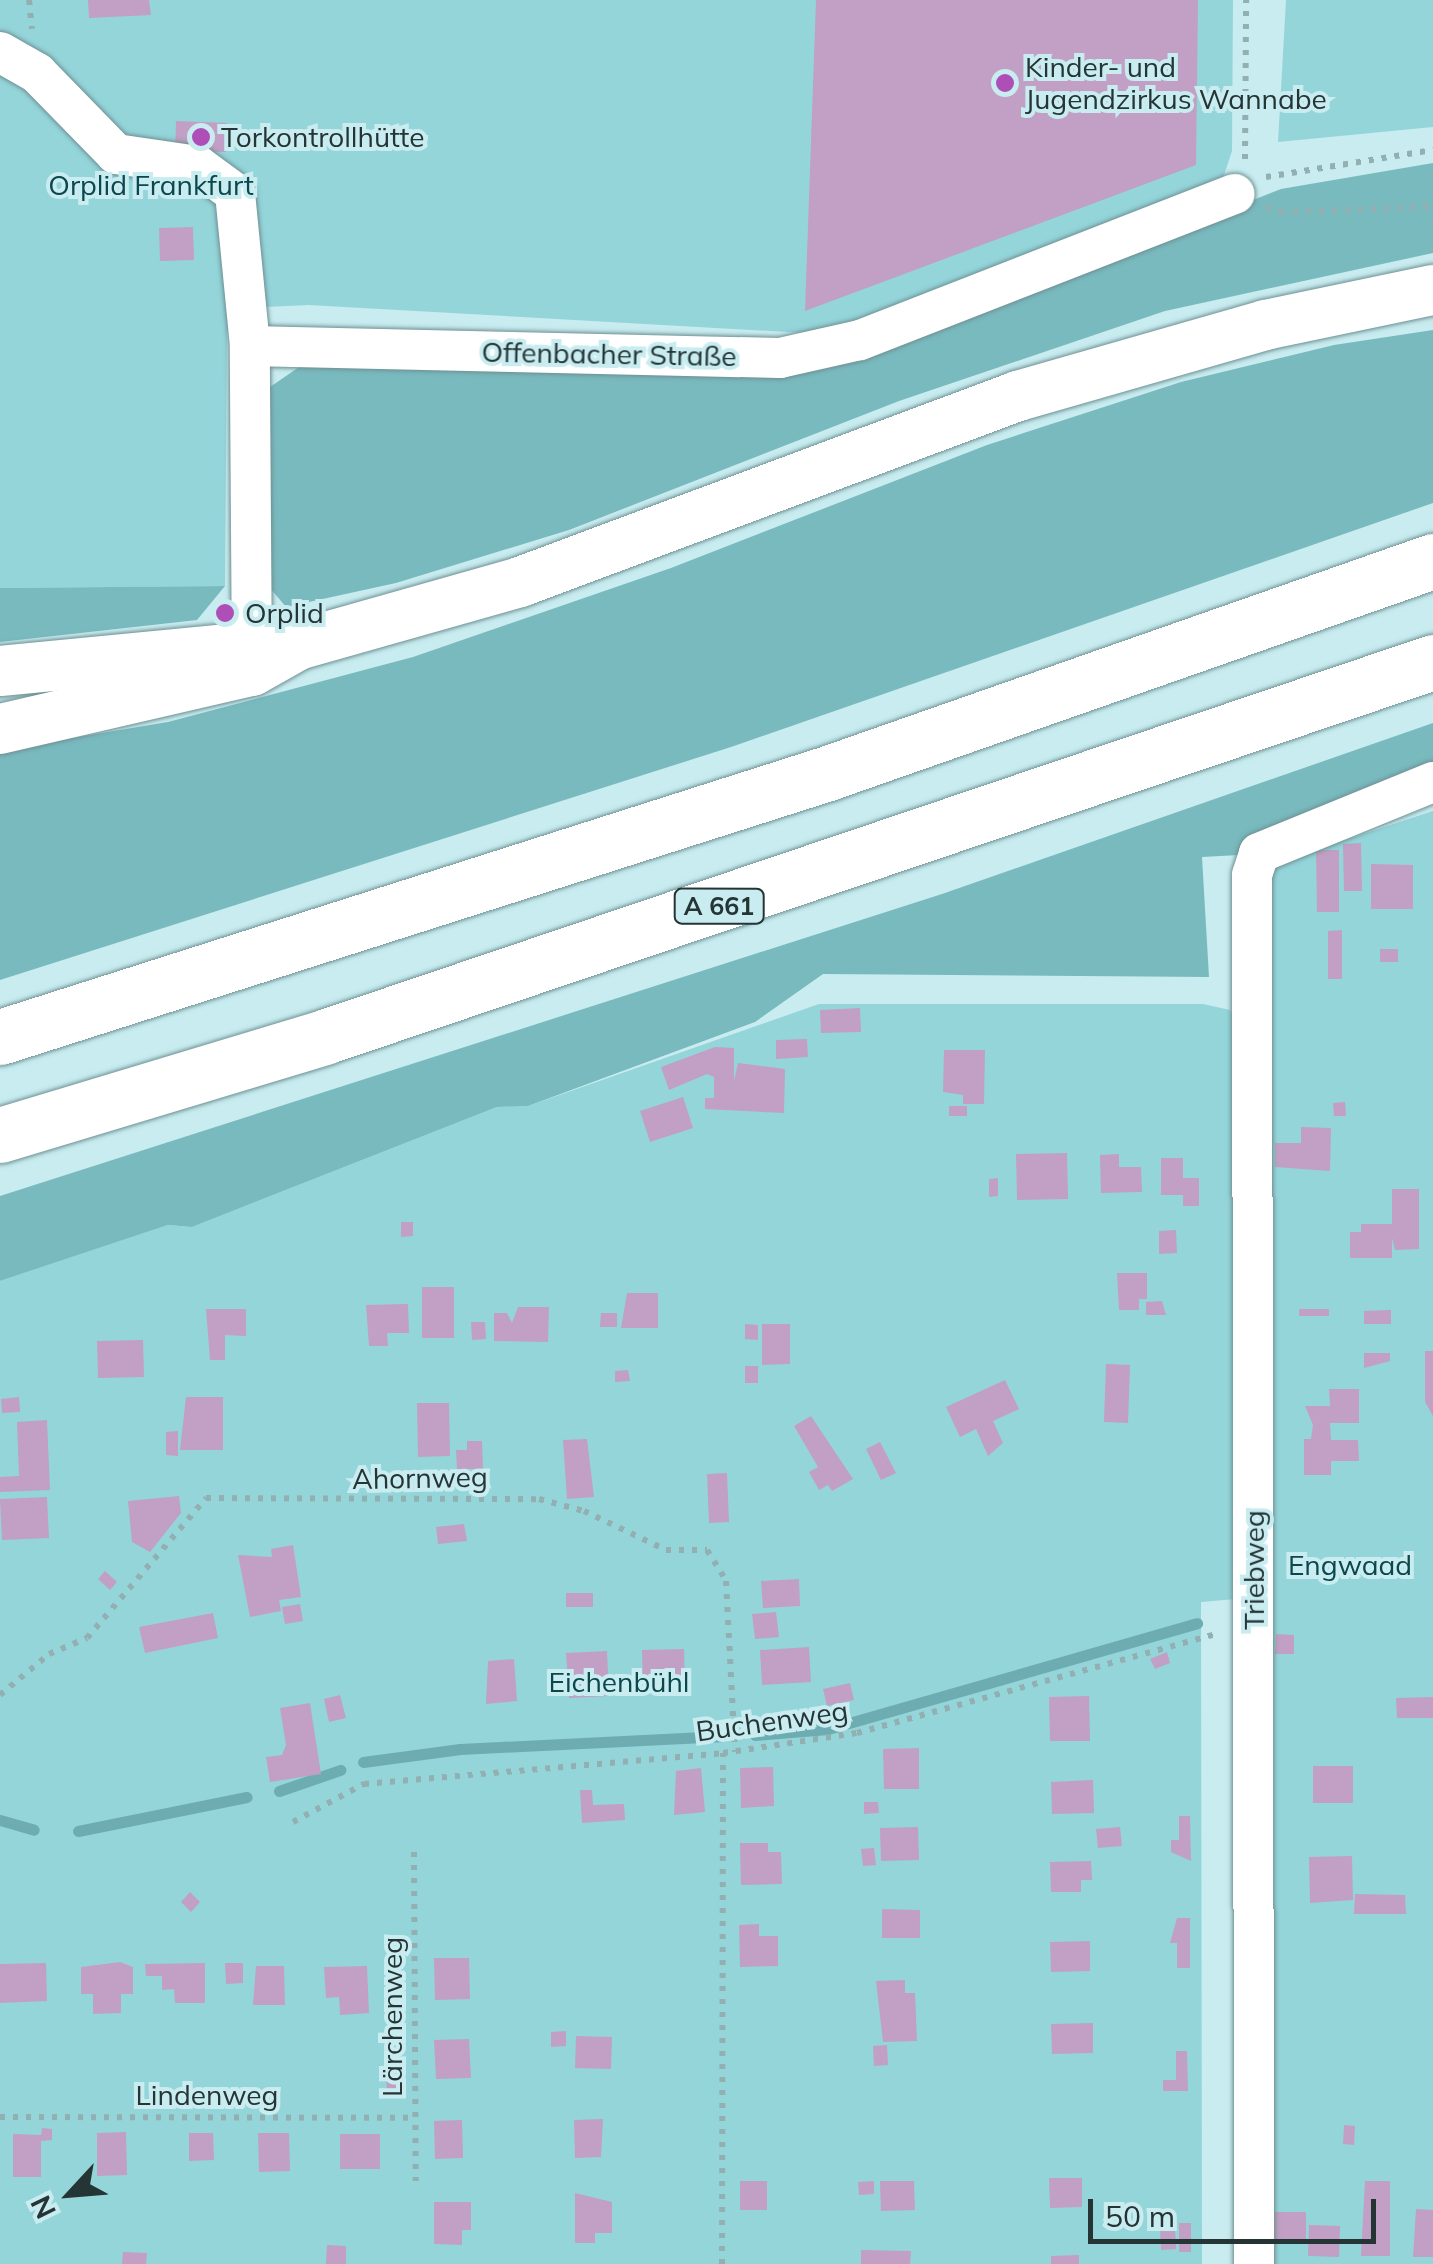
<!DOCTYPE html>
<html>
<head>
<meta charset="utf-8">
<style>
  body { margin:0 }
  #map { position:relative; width:1433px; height:2264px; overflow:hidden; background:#c8ecf0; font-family:Mulish,sans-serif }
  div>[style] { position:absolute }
  .green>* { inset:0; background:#94d5da }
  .forest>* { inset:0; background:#79babf }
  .stream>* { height:11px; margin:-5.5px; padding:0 5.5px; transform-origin:5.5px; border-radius:5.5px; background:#6dadb2 }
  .building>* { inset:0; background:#c29fc4 }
  .path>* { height:6px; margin-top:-3px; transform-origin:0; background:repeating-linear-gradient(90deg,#92afb2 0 5px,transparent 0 13px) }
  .roads { filter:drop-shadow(0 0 2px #6e9093) drop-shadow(0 0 2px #6e9093) }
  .minor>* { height:40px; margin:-20px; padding:0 20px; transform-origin:20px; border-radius:20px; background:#fff }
  .major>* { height:50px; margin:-25px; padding:0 25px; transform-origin:25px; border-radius:25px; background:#fff }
  .highway>* { height:55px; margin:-27.5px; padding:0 27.5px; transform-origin:27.5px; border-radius:27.5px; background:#fff }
  .dots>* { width:28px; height:28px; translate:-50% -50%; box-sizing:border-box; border:5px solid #c8ecf0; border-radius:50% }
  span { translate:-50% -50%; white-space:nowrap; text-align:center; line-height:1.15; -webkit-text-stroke:8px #c8ecf0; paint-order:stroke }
  .shield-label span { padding:2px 8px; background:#c8ecf0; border:2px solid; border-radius:8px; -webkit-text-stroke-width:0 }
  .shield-label { font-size:25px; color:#253435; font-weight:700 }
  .poi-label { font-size:28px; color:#253435 }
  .left { translate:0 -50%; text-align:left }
  .park-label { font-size:28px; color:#0b474c }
  .street-label { font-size:28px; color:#253435 }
  .north { position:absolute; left:20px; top:2144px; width:100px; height:100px; -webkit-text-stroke:8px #c8ecf0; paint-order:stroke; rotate:244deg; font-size:28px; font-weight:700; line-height:40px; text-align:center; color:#253435 }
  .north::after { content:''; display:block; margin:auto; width:35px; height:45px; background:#253435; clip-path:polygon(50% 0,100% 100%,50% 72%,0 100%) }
  .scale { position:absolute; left:1088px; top:2199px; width:288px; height:45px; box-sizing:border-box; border:5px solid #253435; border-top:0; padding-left:12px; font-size:30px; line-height:35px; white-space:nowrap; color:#253435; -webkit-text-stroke:8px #c8ecf0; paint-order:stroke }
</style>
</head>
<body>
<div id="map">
  <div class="green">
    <i style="clip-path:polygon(0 0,1233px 0,1232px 151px,1223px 178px,841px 335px,308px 305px,245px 308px,227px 332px,225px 586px,0 588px)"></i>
    <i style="clip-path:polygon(1286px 0,1433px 0,1433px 127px,1278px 142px)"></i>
    <i style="clip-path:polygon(1433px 811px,1433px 2264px,1267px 2264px,1266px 866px)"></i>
    <i style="clip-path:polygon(819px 1004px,1203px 1004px,1230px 1010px,1235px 1018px,1236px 1599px,1201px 1602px,1202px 2264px,0 2264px,0 1281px,168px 1225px,192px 1227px,497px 1107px,528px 1106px)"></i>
  </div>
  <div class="forest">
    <i style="clip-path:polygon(1433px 163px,1433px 253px,1165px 311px,899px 401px,569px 530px,396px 583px,286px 607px,270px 588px,270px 387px,302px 365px,856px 358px,1281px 189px)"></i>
    <i style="clip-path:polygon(1433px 330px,1433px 503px,731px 747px,0 980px,0 750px,168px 722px,413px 657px,671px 568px,987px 445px,1181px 382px,1334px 345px)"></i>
    <i style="clip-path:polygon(225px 586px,197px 620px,0 642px,0 588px)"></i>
    <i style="clip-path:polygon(1433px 723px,1433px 774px,1239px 855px,1202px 857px,1209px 977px,823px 974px,755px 1022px,528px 1106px,497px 1107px,192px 1227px,168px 1225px,0 1281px,0 1196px,942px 894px)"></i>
  </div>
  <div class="stream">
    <i style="left:755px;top:1735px;width:73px;rotate:-4.7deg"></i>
    <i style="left:828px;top:1729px;width:384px;rotate:-16deg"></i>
    <i style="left:363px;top:1762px;width:98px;rotate:-7.6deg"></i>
    <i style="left:460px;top:1749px;width:264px;rotate:-2.8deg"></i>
    <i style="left:279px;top:1791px;width:65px;rotate:-19deg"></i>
    <i style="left:0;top:1820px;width:35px;rotate:16deg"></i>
    <i style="left:78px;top:1831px;width:172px;rotate:-11.4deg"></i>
  </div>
  <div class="building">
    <i style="clip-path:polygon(88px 0,149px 0,151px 15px,89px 18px)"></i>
    <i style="clip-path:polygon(816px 0,1198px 0,1196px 165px,805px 311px)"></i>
    <i style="clip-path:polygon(176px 121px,227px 123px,226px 152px,175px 151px)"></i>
    <i style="clip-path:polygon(193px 227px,194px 260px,160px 261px,159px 228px)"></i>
    <i style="clip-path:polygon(1361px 843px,1362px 891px,1344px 891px,1343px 844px)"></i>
    <i style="clip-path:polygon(1316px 850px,1339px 850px,1339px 912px,1317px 912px)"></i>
    <i style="clip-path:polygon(1371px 864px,1413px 865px,1413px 909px,1371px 909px)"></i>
    <i style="clip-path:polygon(1342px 930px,1342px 979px,1328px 979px,1328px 931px)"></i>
    <i style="clip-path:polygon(1380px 949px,1398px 949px,1398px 962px,1380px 962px)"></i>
    <i style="clip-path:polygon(860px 1008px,861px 1032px,821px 1033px,820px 1010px)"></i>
    <i style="clip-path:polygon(807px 1039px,808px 1057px,776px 1059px,776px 1040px)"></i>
    <i style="clip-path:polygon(715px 1047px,734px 1048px,734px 1081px,738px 1063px,785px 1069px,784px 1113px,705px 1109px,705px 1098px,714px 1098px,714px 1077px,707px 1074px,669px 1090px,661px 1067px)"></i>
    <i style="clip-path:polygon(944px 1050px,985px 1050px,984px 1104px,963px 1104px,963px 1095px,943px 1092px)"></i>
    <i style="clip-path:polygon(683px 1097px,693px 1128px,650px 1142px,640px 1111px)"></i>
    <i style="clip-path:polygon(1345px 1102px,1346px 1116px,1334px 1116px,1333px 1103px)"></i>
    <i style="clip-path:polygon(949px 1106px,967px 1106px,967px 1116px,949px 1116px)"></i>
    <i style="clip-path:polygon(1301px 1127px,1331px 1128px,1330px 1171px,1275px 1167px,1275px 1143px,1301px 1143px)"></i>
    <i style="clip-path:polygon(1067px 1153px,1068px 1199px,1017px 1200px,1016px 1154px)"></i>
    <i style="clip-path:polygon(1119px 1154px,1119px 1167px,1141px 1167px,1142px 1192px,1101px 1193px,1100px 1155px)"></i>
    <i style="clip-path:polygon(1161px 1158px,1183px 1158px,1183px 1178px,1199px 1178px,1199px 1206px,1183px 1206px,1183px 1195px,1161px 1195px)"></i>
    <i style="clip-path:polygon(998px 1178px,998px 1196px,989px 1197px,989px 1179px)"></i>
    <i style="clip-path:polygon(1392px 1189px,1419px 1189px,1419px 1249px,1395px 1250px,1392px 1238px,1392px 1258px,1350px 1258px,1350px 1232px,1361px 1232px,1361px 1224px,1392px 1224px)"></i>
    <i style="clip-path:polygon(401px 1222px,413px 1222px,413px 1236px,401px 1237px)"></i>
    <i style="clip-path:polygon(1176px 1230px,1177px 1253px,1159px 1254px,1159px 1231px)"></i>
    <i style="clip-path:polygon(1117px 1273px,1147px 1273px,1147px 1299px,1139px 1299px,1139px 1310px,1119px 1310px)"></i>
    <i style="clip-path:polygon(422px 1287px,454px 1287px,454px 1338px,422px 1338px)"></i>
    <i style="clip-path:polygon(627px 1293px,658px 1293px,658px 1328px,621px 1328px)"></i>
    <i style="clip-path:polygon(1162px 1301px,1166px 1315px,1146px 1315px,1146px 1302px)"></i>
    <i style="clip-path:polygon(408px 1304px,409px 1333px,387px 1333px,388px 1346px,369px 1346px,366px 1305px)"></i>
    <i style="clip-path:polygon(518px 1307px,549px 1307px,548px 1342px,494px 1341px,494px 1313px,507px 1313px,512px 1323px)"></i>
    <i style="clip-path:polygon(206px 1309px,246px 1309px,246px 1336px,225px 1335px,225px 1360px,210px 1360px)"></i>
    <i style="clip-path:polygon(1299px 1309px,1329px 1309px,1329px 1316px,1299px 1316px)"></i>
    <i style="clip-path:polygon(1391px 1310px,1391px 1324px,1364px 1324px,1364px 1311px)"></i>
    <i style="clip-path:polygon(601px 1313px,617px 1313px,617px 1327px,600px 1327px)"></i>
    <i style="clip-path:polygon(471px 1322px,485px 1322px,486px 1339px,472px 1340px)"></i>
    <i style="clip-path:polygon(745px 1324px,758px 1325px,758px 1340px,745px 1339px)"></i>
    <i style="clip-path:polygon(762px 1324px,790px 1324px,790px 1364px,762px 1365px)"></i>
    <i style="clip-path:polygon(143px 1340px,144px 1377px,98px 1378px,97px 1341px)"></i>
    <i style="clip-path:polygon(1425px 1351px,1433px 1351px,1433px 1416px,1425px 1402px)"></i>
    <i style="clip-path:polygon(1364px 1353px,1390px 1353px,1390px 1361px,1364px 1368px)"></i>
    <i style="clip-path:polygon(1106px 1364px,1130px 1365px,1128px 1423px,1104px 1422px)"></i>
    <i style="clip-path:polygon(745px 1366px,758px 1366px,758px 1383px,745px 1383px)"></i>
    <i style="clip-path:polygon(628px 1370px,630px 1381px,615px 1382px,615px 1371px)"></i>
    <i style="clip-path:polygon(1005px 1380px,1019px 1409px,993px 1421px,1003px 1443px,988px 1456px,976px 1429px,960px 1437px,946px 1407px)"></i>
    <i style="clip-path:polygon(1329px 1389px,1359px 1389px,1359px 1423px,1330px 1423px,1331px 1440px,1358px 1440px,1359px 1461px,1331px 1461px,1331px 1475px,1304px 1475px,1304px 1439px,1311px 1439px,1313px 1425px,1305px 1406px,1330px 1406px)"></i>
    <i style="clip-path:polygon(19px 1397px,20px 1412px,2px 1413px,1px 1399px)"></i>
    <i style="clip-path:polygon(186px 1397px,223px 1397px,223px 1450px,180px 1450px)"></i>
    <i style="clip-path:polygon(417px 1403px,449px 1403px,450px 1456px,418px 1457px)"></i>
    <i style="clip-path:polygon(811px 1416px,853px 1479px,832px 1491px,828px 1485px,819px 1490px,809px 1472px,818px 1467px,794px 1426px)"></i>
    <i style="clip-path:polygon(47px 1420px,50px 1490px,0 1492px,0 1477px,19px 1476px,17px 1422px)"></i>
    <i style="clip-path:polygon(178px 1431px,178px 1456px,166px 1455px,166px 1432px)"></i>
    <i style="clip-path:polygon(587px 1439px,594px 1497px,567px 1499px,563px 1440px)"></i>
    <i style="clip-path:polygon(467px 1441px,482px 1441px,483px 1469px,457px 1469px,456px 1450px,467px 1450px)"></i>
    <i style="clip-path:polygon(880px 1442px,896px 1473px,881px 1480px,866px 1449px)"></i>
    <i style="clip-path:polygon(727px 1473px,729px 1522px,709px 1523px,707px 1474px)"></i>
    <i style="clip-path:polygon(179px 1496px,181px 1513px,150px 1552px,132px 1542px,128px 1501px)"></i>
    <i style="clip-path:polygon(47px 1497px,49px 1538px,2px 1540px,0 1499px)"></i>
    <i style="clip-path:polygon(464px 1524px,467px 1541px,438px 1544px,436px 1527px)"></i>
    <i style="clip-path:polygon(293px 1545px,301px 1597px,279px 1600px,281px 1611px,250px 1617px,238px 1555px,272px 1557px,271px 1549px)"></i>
    <i style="clip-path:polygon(105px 1571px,117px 1582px,110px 1590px,98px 1579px)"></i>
    <i style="clip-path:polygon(799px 1579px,800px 1606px,763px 1608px,761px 1581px)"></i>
    <i style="clip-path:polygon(566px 1593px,593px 1593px,593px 1607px,566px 1607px)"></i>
    <i style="clip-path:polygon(300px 1604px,303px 1621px,285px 1624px,282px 1607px)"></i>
    <i style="clip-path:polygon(776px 1612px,779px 1637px,755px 1639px,752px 1614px)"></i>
    <i style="clip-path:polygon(213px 1613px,218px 1638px,145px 1653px,139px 1627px)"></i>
    <i style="clip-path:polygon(1276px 1634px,1294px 1635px,1294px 1654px,1275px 1654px)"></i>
    <i style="clip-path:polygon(809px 1647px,811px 1682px,762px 1685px,760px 1650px)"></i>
    <i style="clip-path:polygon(684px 1649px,685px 1685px,643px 1687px,642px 1650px)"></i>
    <i style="clip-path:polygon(607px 1651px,609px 1696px,569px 1698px,566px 1653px)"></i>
    <i style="clip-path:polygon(1167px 1652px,1170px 1663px,1155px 1669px,1150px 1659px)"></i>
    <i style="clip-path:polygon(514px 1659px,517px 1701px,486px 1704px,488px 1661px)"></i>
    <i style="clip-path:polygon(850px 1683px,854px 1700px,827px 1706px,823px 1689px)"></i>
    <i style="clip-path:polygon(340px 1695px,346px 1718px,329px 1722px,324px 1699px)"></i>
    <i style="clip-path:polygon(1089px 1696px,1090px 1741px,1050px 1741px,1049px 1697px)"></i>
    <i style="clip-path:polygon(1433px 1697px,1433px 1718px,1397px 1718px,1396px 1698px)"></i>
    <i style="clip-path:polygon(310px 1703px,321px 1774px,270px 1782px,266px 1757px,282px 1755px,286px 1745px,280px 1708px)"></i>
    <i style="clip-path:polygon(919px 1748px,919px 1789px,884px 1789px,883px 1749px)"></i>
    <i style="clip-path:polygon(1313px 1766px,1353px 1766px,1353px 1803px,1313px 1803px)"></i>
    <i style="clip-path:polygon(773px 1767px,774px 1806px,741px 1808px,740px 1768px)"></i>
    <i style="clip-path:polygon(701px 1768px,705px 1812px,674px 1815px,676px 1771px)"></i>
    <i style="clip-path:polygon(1093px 1780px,1094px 1813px,1052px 1814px,1051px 1782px)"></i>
    <i style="clip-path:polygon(580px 1790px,592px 1790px,593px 1805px,624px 1804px,625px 1820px,582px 1823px)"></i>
    <i style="clip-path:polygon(864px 1802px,878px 1802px,879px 1813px,864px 1814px)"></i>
    <i style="clip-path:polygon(1179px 1816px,1190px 1816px,1191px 1861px,1171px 1852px,1171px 1840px,1179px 1840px)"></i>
    <i style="clip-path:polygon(918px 1827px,919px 1860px,881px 1861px,880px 1828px)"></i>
    <i style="clip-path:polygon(1120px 1827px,1122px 1846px,1098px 1848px,1096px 1829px)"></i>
    <i style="clip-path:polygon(740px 1843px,768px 1843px,768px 1852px,781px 1852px,782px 1884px,741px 1885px)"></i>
    <i style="clip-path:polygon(874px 1848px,876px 1865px,863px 1866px,861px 1849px)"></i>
    <i style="clip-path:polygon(1352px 1856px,1353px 1900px,1310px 1903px,1309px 1857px)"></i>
    <i style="clip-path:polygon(1091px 1861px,1092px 1880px,1081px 1880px,1081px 1892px,1051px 1892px,1050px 1862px)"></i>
    <i style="clip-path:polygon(190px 1892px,200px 1902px,191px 1912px,181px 1902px)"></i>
    <i style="clip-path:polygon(1355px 1894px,1405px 1895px,1406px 1914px,1354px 1914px)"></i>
    <i style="clip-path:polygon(882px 1909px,920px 1910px,920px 1938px,882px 1938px)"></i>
    <i style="clip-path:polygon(1177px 1918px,1190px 1918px,1190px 1968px,1177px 1968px,1177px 1943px,1170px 1943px)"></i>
    <i style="clip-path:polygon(759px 1924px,759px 1936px,778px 1936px,778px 1966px,740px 1967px,739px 1925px)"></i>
    <i style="clip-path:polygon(1090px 1941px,1090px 1971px,1051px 1972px,1050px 1942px)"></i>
    <i style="clip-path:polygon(434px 1958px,469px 1958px,470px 1999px,435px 2000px)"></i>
    <i style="clip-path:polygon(120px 1962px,133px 1967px,133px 1994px,121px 1994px,121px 2013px,93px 2014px,93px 1994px,81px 1994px,81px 1967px)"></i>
    <i style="clip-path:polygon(46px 1963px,47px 2001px,0 2003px,0 1964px)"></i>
    <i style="clip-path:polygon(205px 1963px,205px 2003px,175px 2003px,174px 1989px,162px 1990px,162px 1976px,146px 1976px,145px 1964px)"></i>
    <i style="clip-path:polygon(225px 1963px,243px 1963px,243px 1983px,226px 1984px)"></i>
    <i style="clip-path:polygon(256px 1966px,284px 1966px,285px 2005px,253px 2005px)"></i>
    <i style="clip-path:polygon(367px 1966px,369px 2013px,340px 2015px,339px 1997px,326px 1998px,324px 1967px)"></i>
    <i style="clip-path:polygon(905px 1980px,905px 1993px,915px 1993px,917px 2041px,883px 2042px,876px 1981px)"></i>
    <i style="clip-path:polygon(1093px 2023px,1093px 2053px,1052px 2054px,1051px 2024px)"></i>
    <i style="clip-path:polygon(566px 2031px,566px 2046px,551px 2047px,551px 2032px)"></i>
    <i style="clip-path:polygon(576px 2036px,612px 2037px,611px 2069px,575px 2068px)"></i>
    <i style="clip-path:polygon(469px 2039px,471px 2078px,436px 2079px,434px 2040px)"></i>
    <i style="clip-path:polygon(887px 2045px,888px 2065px,874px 2066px,873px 2046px)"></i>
    <i style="clip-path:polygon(1176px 2051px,1187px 2051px,1188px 2091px,1163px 2091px,1163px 2080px,1176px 2080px)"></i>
    <i style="clip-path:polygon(385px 2061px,404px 2061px,405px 2090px,387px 2091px)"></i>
    <i style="clip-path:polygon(603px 2119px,601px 2157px,575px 2158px,574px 2120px)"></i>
    <i style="clip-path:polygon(462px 2120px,463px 2158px,435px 2159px,434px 2121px)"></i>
    <i style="clip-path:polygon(1344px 2125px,1355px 2126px,1354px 2145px,1343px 2144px)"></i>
    <i style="clip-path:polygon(42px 2128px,52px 2129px,52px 2140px,41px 2141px,41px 2177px,13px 2177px,13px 2134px,41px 2135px)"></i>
    <i style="clip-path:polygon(126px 2132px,127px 2175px,97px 2176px,97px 2133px)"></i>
    <i style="clip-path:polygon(189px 2133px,213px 2133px,214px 2160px,189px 2161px)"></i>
    <i style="clip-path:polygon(258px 2133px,289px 2133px,290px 2171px,259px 2172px)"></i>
    <i style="clip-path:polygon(340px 2134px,380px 2134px,380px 2169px,340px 2169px)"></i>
    <i style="clip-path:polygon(1049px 2178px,1082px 2178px,1082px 2207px,1050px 2208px)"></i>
    <i style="clip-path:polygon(740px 2181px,767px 2181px,767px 2210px,740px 2210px)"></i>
    <i style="clip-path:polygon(874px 2181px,874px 2194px,859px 2195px,858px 2182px)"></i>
    <i style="clip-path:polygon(880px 2181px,914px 2181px,915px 2210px,881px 2211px)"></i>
    <i style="clip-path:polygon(1365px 2181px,1390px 2181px,1390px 2256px,1361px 2256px)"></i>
    <i style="clip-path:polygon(575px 2193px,612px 2202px,612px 2233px,595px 2233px,595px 2243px,575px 2243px)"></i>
    <i style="clip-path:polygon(434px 2202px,471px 2202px,471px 2230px,462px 2230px,462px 2245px,434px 2244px)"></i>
    <i style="clip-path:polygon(1416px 2209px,1433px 2210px,1433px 2257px,1413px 2257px)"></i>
    <i style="clip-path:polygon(1269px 2212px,1306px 2212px,1306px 2241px,1270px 2241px)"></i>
    <i style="clip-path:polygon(1179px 2223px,1191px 2223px,1191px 2252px,1179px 2252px)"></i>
    <i style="clip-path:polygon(1309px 2225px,1340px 2226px,1339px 2257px,1308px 2256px)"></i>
    <i style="clip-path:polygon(1175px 2227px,1176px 2249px,1161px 2250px,1160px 2228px)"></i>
    <i style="clip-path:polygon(327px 2245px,346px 2246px,346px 2264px,326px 2264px)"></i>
    <i style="clip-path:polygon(861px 2250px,911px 2251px,910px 2264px,861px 2264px)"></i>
    <i style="clip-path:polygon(123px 2252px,147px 2253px,146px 2264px,122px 2264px)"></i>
    <i style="clip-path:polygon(1079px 2255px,1079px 2264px,1051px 2264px,1051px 2256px)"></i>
  </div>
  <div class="path">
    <i style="left:29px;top:0;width:29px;rotate:84deg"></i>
    <i style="left:1245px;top:159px;width:159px;rotate:-89.6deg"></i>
    <i style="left:1266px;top:177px;width:169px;rotate:-9.2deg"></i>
    <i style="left:1266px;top:207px;width:15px;rotate:20deg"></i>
    <i style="left:1280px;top:212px;width:153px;rotate:-1.9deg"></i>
    <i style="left:0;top:1695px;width:64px;rotate:-39.9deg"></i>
    <i style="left:49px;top:1654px;width:41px;rotate:-22.8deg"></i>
    <i style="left:87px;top:1638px;width:184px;rotate:-49.6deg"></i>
    <i style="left:206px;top:1498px;width:333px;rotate:0.2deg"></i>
    <i style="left:539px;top:1499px;width:47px;rotate:14.9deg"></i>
    <i style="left:584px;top:1511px;width:91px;rotate:25.4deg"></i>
    <i style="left:666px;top:1550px;width:41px"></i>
    <i style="left:707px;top:1550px;width:36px;rotate:58deg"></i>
    <i style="left:726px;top:1581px;width:171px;rotate:87deg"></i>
    <i style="left:293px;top:1822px;width:81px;rotate:-28.2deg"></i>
    <i style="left:364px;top:1784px;width:360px;rotate:-4.9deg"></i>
    <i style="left:723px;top:1753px;width:135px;rotate:-8.5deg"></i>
    <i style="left:857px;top:1733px;width:372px;rotate:-15.4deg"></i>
    <i style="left:414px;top:1852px;width:329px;rotate:89.7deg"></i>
    <i style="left:0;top:2117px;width:415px;rotate:0.1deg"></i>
    <i style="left:722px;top:2264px;width:511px;rotate:-89.89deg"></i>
  </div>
  <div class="roads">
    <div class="minor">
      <i style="left:0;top:52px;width:43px;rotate:29.6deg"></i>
      <i style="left:37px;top:73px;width:113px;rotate:45.7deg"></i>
      <i style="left:116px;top:154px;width:83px;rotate:8.3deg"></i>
      <i style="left:198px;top:166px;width:46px;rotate:36.1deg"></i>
      <i style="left:235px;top:193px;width:154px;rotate:84.4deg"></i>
      <i style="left:252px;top:671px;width:325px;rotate:-90.4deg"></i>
      <i style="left:250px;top:346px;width:530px;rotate:1.3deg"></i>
      <i style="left:780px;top:358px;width:82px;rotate:-12.7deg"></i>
      <i style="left:860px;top:340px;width:402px;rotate:-21.3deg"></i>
      <i style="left:1254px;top:2264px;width:1389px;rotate:-90.08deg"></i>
      <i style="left:1252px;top:875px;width:23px;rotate:-72deg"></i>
      <i style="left:1259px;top:853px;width:188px;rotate:-22.2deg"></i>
    </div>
    <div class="major">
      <i style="left:0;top:671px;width:279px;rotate:-5.5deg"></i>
      <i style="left:0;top:729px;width:259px;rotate:-13deg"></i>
      <i style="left:252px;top:671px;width:53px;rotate:-29.5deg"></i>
      <i style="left:298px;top:645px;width:231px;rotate:-15.8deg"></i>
      <i style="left:520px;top:582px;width:532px;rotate:-20.48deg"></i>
      <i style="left:1018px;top:396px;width:257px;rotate:-16deg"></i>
      <i style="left:1265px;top:325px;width:172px;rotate:-11.8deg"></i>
    </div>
    <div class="highway">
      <i style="left:0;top:1037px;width:869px;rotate:-17.68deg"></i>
      <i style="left:828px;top:773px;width:641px;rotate:-19.31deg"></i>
      <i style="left:0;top:1135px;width:338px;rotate:-16.8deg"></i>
      <i style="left:324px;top:1037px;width:1171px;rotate:-18.68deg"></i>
    </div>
  </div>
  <div class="dots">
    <i style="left:1005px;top:83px;background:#ae4eb7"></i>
    <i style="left:201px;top:137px;background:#ae4eb7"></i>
    <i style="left:225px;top:613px;background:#ae4eb7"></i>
  </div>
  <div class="shield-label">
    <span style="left:719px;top:906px">A 661</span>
  </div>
  <div class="poi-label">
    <span class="left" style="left:1025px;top:83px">Kinder- und<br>Jugendzirkus Wannabe</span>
    <span class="left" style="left:221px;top:137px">Torkontrollhütte</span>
    <span class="left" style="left:245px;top:613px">Orplid</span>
  </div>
  <div class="park-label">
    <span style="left:151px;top:185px">Orplid Frankfurt</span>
    <span style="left:1350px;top:1565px">Engwaad</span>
    <span style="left:619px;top:1682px">Eichenbühl</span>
  </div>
  <div class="street-label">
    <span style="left:609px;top:354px;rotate:1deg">Offenbacher Straße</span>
    <span style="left:420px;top:1478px;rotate:-1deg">Ahornweg</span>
    <span style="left:1254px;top:1570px;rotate:-90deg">Triebweg</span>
    <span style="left:772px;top:1721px;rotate:-8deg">Buchenweg</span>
    <span style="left:392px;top:2017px;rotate:-90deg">Lärchenweg</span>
    <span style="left:207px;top:2095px">Lindenweg</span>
  </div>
  <div class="north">N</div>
  <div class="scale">50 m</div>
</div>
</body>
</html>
